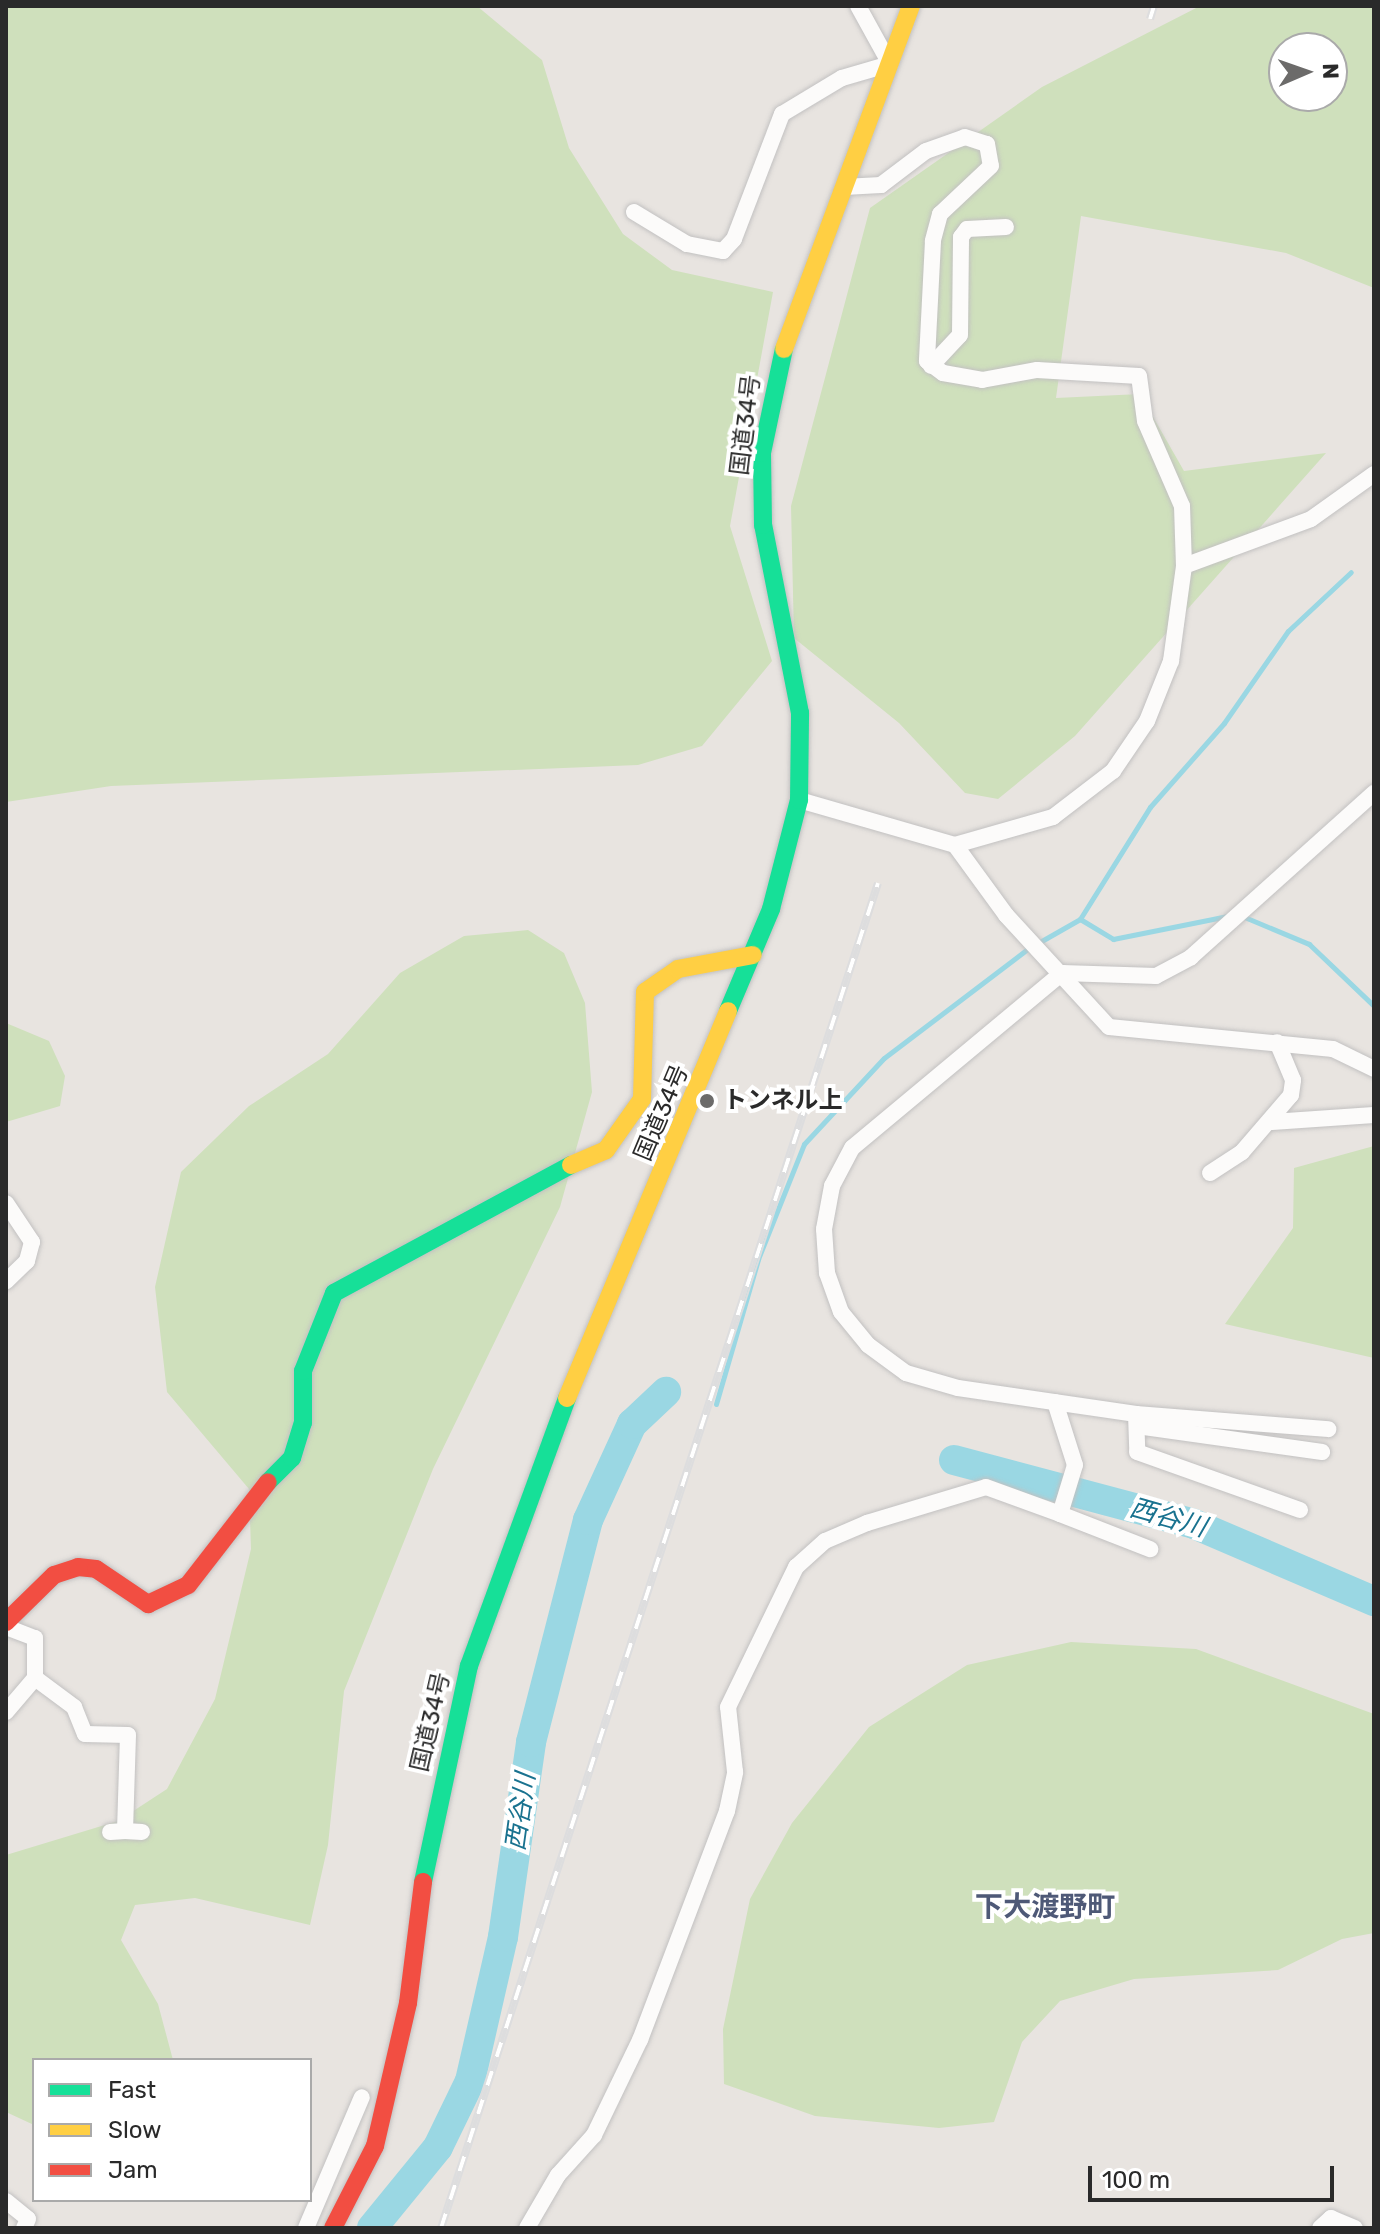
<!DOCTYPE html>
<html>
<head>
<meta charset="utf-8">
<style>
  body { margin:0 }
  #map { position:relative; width:1380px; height:2234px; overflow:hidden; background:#e8e4e0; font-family:Rubik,"Noto Sans JP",sans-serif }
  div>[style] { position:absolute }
  .green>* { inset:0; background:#cfe0bc }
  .stream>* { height:5px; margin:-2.5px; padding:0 2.5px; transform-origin:2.5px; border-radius:2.5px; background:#9ad7e3 }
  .river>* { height:30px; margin:-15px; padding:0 15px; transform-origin:15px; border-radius:15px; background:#9ad7e3 }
  .roads { filter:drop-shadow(0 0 2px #c2c1c1) drop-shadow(0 0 2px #c2c1c1) }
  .street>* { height:16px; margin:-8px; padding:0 8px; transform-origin:8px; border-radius:8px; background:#fcfbfa }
  .fast>* { height:18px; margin:-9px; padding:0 9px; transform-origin:9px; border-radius:9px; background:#16e098 }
  .slow>* { height:18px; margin:-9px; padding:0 9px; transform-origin:9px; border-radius:9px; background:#ffcf43 }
  .jam>* { height:18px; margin:-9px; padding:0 9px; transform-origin:9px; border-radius:9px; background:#f24e42 }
  .rail>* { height:8px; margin-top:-4px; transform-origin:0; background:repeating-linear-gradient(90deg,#fff 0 15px,#ddddde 0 30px); box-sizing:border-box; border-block:2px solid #ddddde }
  .dots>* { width:22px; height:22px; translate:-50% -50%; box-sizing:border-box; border:4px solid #fff; border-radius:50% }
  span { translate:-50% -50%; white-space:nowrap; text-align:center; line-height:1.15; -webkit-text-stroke:8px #fff; paint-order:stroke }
  .street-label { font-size:24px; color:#2a2a2a }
  .poi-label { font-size:24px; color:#2a2a2a; font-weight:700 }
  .left { translate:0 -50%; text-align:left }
  .water-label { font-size:26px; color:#19728f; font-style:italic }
  .quarter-label { font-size:28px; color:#4e5977; font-weight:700 }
  .frame { position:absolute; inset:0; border:8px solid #2a2a2a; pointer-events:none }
  .legend { position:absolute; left:32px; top:2058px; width:280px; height:144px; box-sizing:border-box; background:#fff; border:2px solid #aaa; margin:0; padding:10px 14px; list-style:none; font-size:24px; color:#2a2a2a }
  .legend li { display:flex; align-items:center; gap:16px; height:40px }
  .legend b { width:40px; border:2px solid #aaa }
  .north { position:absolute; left:1268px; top:32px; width:80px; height:80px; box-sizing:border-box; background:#fff; border:2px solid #aaa; border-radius:50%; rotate:88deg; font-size:22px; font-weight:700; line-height:32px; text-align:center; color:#2a2a2a }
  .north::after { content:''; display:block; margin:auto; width:28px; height:36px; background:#6c6b6a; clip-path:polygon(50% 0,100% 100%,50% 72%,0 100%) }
  .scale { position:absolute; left:1088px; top:2166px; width:246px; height:36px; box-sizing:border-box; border:4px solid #2a2a2a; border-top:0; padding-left:10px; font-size:24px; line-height:28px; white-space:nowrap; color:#2a2a2a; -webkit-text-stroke:6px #fff; paint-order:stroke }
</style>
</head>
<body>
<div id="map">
  <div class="green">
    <i style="clip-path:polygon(6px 6px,477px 6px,542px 60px,569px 148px,623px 234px,672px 270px,773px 292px,730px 526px,772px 661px,702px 746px,638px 765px,111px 786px,6px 802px)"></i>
    <i style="clip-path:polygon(evenodd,1200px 6px,1374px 6px,1374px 288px,1286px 253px,1081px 216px,1056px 398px,1140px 394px,1184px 471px,1326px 453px,1075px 736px,998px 799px,965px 793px,899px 723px,794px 638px,791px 506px,870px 208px,1042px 87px,1200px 6px,1284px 48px,1332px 48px,1332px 96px,1284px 96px,1284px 48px)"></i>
    <i style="clip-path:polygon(528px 930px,564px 953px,585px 1003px,592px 1092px,560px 1207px,433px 1469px,344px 1691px,328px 1845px,310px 1925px,195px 1898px,135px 1905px,121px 1940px,158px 2004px,173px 2060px,34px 2060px,34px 2125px,6px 2112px,6px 1855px,118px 1821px,167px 1789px,215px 1699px,251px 1549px,249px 1489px,167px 1392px,155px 1287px,181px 1172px,249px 1106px,328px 1054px,400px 973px,464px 936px)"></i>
    <i style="clip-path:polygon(6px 1023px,49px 1041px,65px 1076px,60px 1106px,6px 1122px)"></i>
    <i style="clip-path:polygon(1374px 1146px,1374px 1358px,1225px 1324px,1293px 1228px,1294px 1168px)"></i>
    <i style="clip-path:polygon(1071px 1642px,1196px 1649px,1374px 1714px,1374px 1933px,1342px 1939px,1278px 1970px,1134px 1979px,1060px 2001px,1022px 2042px,994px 2122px,939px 2128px,815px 2116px,724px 2084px,723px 2029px,750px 1899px,792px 1823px,869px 1727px,967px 1665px)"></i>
  </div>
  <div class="stream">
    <i style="left:1242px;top:916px;width:73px;rotate:22.7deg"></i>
    <i style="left:1309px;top:944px;width:90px;rotate:43.6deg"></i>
    <i style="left:1080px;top:919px;width:39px;rotate:31deg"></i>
    <i style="left:1113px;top:939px;width:117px;rotate:-11.3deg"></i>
    <i style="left:1038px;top:943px;width:48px;rotate:-29.7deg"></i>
    <i style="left:1080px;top:919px;width:132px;rotate:-58deg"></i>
    <i style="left:1150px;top:807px;width:112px;rotate:-48.6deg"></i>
    <i style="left:1224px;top:723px;width:112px;rotate:-55.2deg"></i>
    <i style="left:1288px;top:631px;width:86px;rotate:-43.1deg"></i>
    <i style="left:716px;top:1404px;width:151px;rotate:-73.8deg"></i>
    <i style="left:758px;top:1259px;width:124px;rotate:-68.2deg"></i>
    <i style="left:804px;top:1144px;width:117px;rotate:-47.1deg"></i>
    <i style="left:884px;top:1058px;width:183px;rotate:-37.2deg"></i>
  </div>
  <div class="river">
    <i style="left:954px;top:1460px;width:248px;rotate:14.9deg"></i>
    <i style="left:1194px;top:1524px;width:196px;rotate:23.2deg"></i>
    <i style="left:372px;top:2228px;width:104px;rotate:-50.8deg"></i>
    <i style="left:438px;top:2147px;width:73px;rotate:-64.1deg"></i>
    <i style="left:470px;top:2081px;width:148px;rotate:-77.1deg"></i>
    <i style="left:503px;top:1937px;width:197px;rotate:-81.8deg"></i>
    <i style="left:531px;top:1742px;width:229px;rotate:-75.6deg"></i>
    <i style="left:588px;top:1520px;width:106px;rotate:-65.4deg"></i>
    <i style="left:632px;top:1424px;width:47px;rotate:-43.3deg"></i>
  </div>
  <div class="roads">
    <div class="street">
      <i style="left:844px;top:187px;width:37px;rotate:-3deg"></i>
      <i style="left:881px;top:185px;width:56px;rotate:-37.1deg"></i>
      <i style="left:926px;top:151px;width:41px;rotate:-19.7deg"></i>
      <i style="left:965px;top:137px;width:23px;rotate:18deg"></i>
      <i style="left:987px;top:144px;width:22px;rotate:80deg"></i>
      <i style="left:991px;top:166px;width:70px;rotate:136.7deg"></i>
      <i style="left:940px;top:214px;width:28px;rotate:105deg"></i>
      <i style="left:933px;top:241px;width:120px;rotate:92.9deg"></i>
      <i style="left:927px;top:361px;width:20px;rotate:37deg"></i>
      <i style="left:943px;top:373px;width:40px;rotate:10deg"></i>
      <i style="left:982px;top:380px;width:56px;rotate:-10.3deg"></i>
      <i style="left:1037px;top:370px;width:102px;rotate:3.4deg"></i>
      <i style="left:1139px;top:376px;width:45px;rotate:82.4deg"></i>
      <i style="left:1145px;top:421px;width:93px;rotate:66.5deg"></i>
      <i style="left:1182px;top:506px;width:60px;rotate:88.1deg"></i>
      <i style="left:634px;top:212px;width:62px;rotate:31.1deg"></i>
      <i style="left:687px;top:244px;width:37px;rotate:11deg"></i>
      <i style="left:723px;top:251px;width:16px;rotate:-47deg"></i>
      <i style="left:734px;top:239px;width:134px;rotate:-69deg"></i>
      <i style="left:782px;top:114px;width:70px;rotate:-31deg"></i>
      <i style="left:842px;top:78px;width:50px;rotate:-16.3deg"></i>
      <i style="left:890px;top:64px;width:66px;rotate:-118.9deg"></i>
      <i style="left:931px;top:366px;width:42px;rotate:-46.9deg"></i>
      <i style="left:960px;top:335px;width:98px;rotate:-89.4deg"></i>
      <i style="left:961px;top:237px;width:10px;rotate:-53deg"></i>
      <i style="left:967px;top:229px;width:39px;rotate:-3deg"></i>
      <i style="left:799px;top:800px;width:162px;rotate:16.1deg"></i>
      <i style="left:955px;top:845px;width:87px;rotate:53.9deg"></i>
      <i style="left:1006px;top:915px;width:152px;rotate:47.4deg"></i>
      <i style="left:1109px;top:1027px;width:225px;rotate:5.6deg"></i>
      <i style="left:1333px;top:1049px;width:46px;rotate:26deg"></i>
      <i style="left:955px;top:845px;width:102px;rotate:-15.9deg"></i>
      <i style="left:1053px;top:817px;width:76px;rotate:-37.5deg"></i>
      <i style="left:1113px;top:771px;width:60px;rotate:-55.8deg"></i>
      <i style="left:1147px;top:721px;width:65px;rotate:-68.2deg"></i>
      <i style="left:1171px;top:661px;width:96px;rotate:-82.2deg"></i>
      <i style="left:1184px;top:566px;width:135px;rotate:-20.3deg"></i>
      <i style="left:1311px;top:519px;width:77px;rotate:-35.5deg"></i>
      <i style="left:1062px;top:973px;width:273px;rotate:140.2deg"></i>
      <i style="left:852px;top:1148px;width:43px;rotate:117.8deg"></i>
      <i style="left:832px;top:1186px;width:44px;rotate:100.5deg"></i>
      <i style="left:824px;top:1229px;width:44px;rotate:86.1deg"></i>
      <i style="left:827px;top:1273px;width:41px;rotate:70.3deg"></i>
      <i style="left:841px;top:1312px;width:43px;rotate:50.7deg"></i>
      <i style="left:868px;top:1345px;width:47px;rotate:36.4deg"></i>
      <i style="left:906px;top:1373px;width:54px;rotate:16.1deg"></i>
      <i style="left:958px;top:1388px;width:180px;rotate:8.3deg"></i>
      <i style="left:1136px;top:1414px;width:193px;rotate:4.5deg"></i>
      <i style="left:1062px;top:973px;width:94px;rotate:1.8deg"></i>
      <i style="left:1156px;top:976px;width:40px;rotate:-28deg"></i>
      <i style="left:1191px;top:957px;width:246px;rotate:-41.9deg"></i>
      <i style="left:1272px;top:1122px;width:102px;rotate:-3.9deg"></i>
      <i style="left:1210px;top:1173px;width:38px;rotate:-33deg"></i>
      <i style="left:1242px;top:1152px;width:75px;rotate:-49.3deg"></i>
      <i style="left:1291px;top:1095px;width:15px;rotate:-82deg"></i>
      <i style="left:1293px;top:1080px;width:41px;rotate:-112.8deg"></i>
      <i style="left:6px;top:1203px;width:47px;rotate:56.3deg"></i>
      <i style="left:32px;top:1242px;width:20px;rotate:105deg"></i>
      <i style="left:27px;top:1261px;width:29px;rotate:136deg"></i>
      <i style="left:1055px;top:1402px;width:66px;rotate:72.4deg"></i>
      <i style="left:1075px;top:1465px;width:51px;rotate:107deg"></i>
      <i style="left:1060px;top:1514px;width:97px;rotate:21.3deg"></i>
      <i style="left:1136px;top:1414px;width:38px;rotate:88deg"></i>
      <i style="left:1137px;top:1452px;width:173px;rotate:19.6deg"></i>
      <i style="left:1137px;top:1426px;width:187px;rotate:8deg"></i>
      <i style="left:6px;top:1627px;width:31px;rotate:21deg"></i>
      <i style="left:35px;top:1638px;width:40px;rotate:90deg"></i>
      <i style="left:35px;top:1678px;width:49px;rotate:36.6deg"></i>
      <i style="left:74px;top:1707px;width:29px;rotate:68deg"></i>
      <i style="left:85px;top:1734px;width:43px;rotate:1.3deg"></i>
      <i style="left:128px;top:1735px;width:96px;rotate:91.8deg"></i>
      <i style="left:125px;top:1831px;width:15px;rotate:176deg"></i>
      <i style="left:6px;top:1712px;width:45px;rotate:-49.5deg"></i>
      <i style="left:125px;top:1831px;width:17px;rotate:3deg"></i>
      <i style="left:6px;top:2201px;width:28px;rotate:39deg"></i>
      <i style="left:28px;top:2219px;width:10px;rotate:114deg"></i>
      <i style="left:306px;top:2228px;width:142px;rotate:-66.9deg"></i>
      <i style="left:527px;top:2228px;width:61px;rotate:-59.7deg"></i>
      <i style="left:558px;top:2175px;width:54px;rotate:-48deg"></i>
      <i style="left:594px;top:2135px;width:106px;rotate:-64.2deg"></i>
      <i style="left:640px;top:2040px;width:245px;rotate:-69.2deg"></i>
      <i style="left:727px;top:1811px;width:40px;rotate:-78deg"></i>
      <i style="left:735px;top:1772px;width:65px;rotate:-96.1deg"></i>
      <i style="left:728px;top:1707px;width:156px;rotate:-64.1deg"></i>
      <i style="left:796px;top:1567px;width:39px;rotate:-42deg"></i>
      <i style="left:825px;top:1541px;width:46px;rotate:-23.2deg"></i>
      <i style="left:867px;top:1523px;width:124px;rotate:-16.8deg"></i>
      <i style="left:986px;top:1487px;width:79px;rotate:20deg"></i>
      <i style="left:1320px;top:2228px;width:15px;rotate:-42deg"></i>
      <i style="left:1331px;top:2218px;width:26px;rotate:23deg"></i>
    </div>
    <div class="fast">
      <i style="left:728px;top:1011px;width:111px;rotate:-67.1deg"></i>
      <i style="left:771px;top:909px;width:113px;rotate:-75.6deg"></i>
      <i style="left:799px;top:800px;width:87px;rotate:-89.3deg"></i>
      <i style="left:800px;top:713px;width:192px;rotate:-101.1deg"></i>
      <i style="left:763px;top:525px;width:72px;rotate:-90.8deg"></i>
      <i style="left:762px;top:453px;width:106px;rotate:-78.1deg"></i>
      <i style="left:268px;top:1482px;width:34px;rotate:-45deg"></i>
      <i style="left:292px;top:1458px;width:37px;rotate:-73deg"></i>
      <i style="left:303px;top:1423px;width:52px;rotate:-90deg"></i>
      <i style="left:303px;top:1371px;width:84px;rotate:-68.3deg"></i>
      <i style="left:334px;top:1293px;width:269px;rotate:-28.4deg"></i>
      <i style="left:423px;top:1882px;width:221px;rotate:-78deg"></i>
      <i style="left:469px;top:1666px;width:285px;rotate:-69.9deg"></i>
    </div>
    <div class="slow">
      <i style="left:784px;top:349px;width:366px;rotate:-69.7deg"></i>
      <i style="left:571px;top:1165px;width:38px;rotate:-23deg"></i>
      <i style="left:606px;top:1150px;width:62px;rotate:-54.8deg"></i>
      <i style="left:642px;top:1099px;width:107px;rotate:-88.4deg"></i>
      <i style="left:645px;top:992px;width:40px;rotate:-34.9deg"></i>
      <i style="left:678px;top:969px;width:76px;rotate:-10.6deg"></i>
      <i style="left:567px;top:1398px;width:419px;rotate:-67.4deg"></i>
    </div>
    <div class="jam">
      <i style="left:6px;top:1622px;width:67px;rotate:-44.4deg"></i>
      <i style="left:54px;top:1575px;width:25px;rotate:-18deg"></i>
      <i style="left:78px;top:1567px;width:18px;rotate:6deg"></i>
      <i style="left:96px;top:1569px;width:63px;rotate:33.9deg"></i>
      <i style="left:148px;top:1604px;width:44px;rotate:-25.4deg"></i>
      <i style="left:188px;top:1585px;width:130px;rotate:-52.2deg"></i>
      <i style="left:333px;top:2228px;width:92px;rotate:-62.9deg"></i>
      <i style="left:375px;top:2146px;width:147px;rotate:-77deg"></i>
      <i style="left:408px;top:2003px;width:122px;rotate:-82.9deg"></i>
    </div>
  </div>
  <div class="rail">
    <i style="left:1150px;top:19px;width:14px;rotate:-73deg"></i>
    <i style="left:441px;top:2228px;width:1414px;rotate:-72deg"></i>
  </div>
  <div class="dots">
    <i style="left:707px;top:1101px;background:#6c6b6a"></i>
  </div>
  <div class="street-label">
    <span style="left:746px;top:425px;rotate:-83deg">国道34号</span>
    <span style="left:662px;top:1113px;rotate:-67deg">国道34号</span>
    <span style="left:431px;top:1722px;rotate:-77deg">国道34号</span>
  </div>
  <div class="poi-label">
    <span class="left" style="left:723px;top:1101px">トンネル上</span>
  </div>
  <div class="water-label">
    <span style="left:1168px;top:1518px;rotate:16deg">西谷川</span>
    <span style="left:521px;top:1812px;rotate:-82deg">西谷川</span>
  </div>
  <div class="quarter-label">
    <span style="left:1045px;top:1907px">下大渡野町</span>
  </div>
  <div class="frame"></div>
  <ul class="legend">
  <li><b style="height:10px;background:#16e098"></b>Fast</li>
  <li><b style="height:10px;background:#ffcf43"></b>Slow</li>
  <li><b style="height:10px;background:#f24e42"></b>Jam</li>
  </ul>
  <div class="north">N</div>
  <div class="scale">100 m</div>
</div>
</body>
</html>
